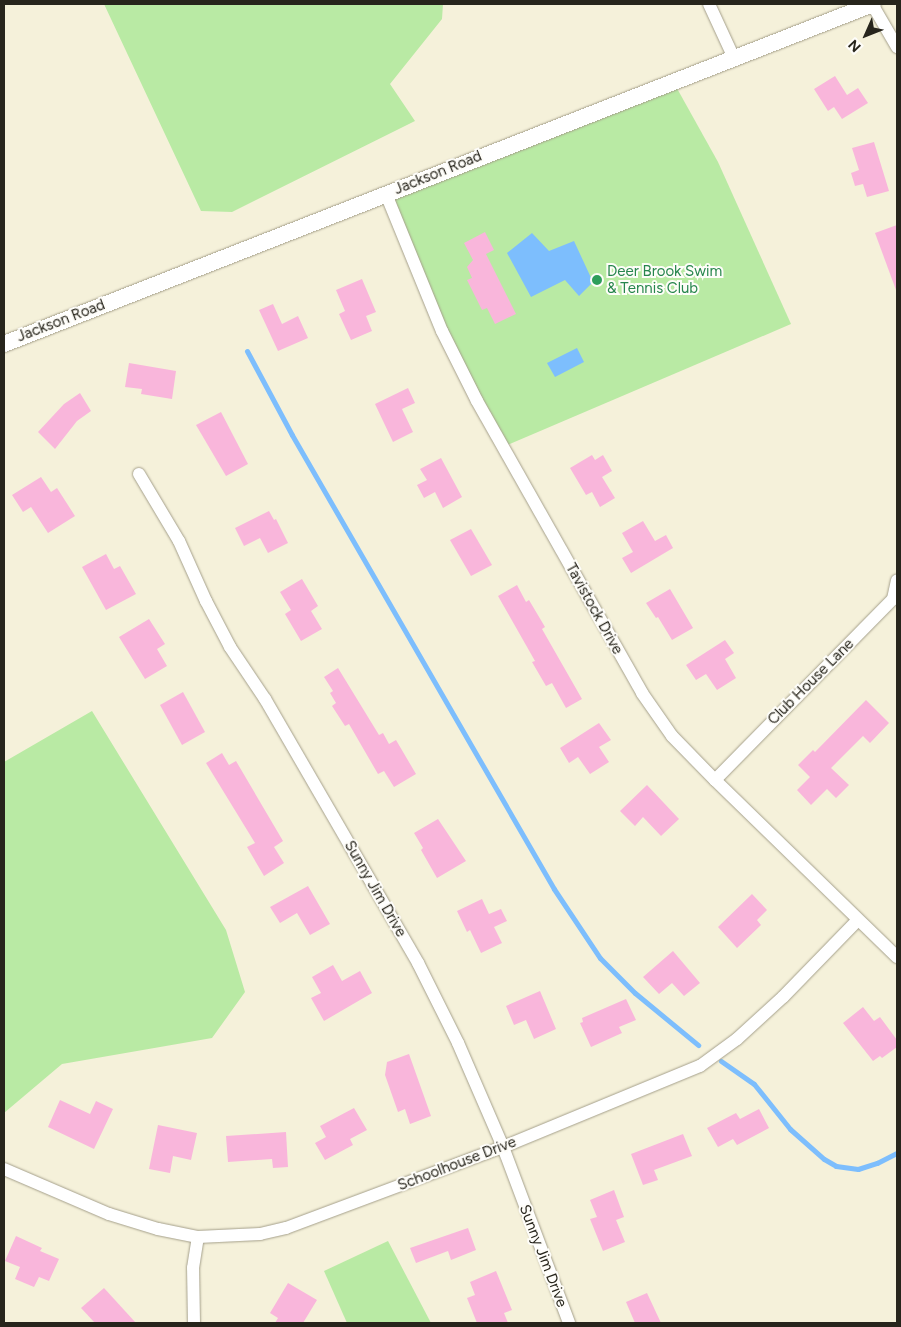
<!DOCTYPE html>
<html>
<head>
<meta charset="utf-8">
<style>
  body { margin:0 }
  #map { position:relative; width:901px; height:1327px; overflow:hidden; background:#f5f1da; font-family:Figtree,sans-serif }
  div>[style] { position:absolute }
  .green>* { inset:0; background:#b9eaa4 }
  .water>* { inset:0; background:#7dbefd }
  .stream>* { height:5px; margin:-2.5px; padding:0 2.5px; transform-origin:2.5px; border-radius:2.5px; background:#7dbefd }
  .building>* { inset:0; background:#f9b6db }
  .roads { filter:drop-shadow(0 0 1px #a5a08b) drop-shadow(0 0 1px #a5a08b) }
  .minor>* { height:12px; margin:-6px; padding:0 6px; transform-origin:6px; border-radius:6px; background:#fff }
  .tertiary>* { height:16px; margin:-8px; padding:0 8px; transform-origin:8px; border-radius:8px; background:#fff }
  .dots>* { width:14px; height:14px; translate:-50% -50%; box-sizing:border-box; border:2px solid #fefdf9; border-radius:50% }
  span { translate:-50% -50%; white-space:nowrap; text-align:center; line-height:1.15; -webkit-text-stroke:4px #fefdf9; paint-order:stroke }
  .street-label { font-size:15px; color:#27251c }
  .leisure-label { font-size:15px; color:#27864d }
  .left { translate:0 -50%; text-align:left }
  .frame { position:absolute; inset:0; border:5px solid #27251c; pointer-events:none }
  .north { position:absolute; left:841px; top:10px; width:50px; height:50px; -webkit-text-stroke:4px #fefdf9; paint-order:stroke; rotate:226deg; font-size:14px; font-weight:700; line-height:20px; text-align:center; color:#27251c }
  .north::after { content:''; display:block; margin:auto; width:18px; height:22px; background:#27251c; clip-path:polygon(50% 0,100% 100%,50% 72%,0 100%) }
</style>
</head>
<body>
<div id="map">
  <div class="green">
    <i style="clip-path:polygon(104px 4px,443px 4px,442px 19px,390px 84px,415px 121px,232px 212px,201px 211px)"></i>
    <i style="clip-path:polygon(674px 83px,718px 162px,791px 324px,503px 447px,442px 331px,386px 194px)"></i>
    <i style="clip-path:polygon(92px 711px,226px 930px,245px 992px,212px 1038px,62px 1064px,4px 1113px,4px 762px)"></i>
    <i style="clip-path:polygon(388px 1241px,431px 1323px,347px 1323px,324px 1271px)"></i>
  </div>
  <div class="water">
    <i style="clip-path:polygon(532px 233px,549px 251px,574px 241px,593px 282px,579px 296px,565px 280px,531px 297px,507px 253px)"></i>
    <i style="clip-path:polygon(577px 348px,584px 362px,555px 377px,547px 363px)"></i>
  </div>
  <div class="stream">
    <i style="left:247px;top:351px;width:95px;rotate:61.8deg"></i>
    <i style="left:292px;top:435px;width:524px;rotate:60.01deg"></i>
    <i style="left:554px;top:889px;width:83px;rotate:56.3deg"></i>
    <i style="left:600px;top:958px;width:49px;rotate:45deg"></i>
    <i style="left:635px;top:993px;width:82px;rotate:39.5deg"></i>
    <i style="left:721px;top:1061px;width:40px;rotate:34.9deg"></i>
    <i style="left:754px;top:1084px;width:58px;rotate:51.3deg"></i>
    <i style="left:790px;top:1129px;width:45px;rotate:41.4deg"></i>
    <i style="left:824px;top:1159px;width:14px;rotate:30deg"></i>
    <i style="left:836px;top:1166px;width:22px;rotate:8deg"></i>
    <i style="left:858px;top:1169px;width:20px;rotate:-18deg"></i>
    <i style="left:877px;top:1163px;width:22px;rotate:-27deg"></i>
  </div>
  <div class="building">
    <i style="clip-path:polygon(835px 76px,847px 95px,858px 88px,868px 103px,842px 119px,834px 107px,828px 111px,814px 89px)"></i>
    <i style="clip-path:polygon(874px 142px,889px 191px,867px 197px,863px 184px,855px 186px,851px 173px,859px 170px,852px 148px)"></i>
    <i style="clip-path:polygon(897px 225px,897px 290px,896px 290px,875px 233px)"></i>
    <i style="clip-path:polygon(485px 232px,494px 250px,486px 254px,516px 314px,495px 324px,487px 308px,482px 310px,467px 280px,472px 278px,467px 267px,473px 260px,464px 243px)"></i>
    <i style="clip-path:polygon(362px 279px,376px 312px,366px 316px,372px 331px,351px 340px,339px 314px,345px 311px,336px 290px)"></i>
    <i style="clip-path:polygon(273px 304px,282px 324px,298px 316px,308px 338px,278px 351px,259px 310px)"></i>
    <i style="clip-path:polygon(129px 363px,176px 371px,172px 399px,141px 394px,142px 389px,125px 387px)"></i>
    <i style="clip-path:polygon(408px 388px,415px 403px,402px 409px,413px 432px,393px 442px,375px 404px)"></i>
    <i style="clip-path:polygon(80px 393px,91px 411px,77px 421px,55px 449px,38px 432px,64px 404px)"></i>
    <i style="clip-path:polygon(221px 412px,248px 464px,226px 476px,196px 425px)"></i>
    <i style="clip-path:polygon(592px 455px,595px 460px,603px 455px,612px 471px,602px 477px,615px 498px,600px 507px,592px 492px,586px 495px,570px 468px)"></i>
    <i style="clip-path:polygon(441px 458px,462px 497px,443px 508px,435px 492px,424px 498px,417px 485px,427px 480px,420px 469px)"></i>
    <i style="clip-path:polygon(41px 477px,51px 492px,57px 488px,75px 516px,48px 533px,31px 507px,23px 512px,12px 495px)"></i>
    <i style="clip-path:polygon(269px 511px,274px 520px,276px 519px,288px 543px,268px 553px,260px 538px,244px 546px,235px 528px)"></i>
    <i style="clip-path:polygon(643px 521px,655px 541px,666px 535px,673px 548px,631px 573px,622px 558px,633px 552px,622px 533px)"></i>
    <i style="clip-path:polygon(471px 529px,492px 565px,471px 576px,450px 540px)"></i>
    <i style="clip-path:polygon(106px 554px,114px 569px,120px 566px,136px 594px,106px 610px,82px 567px)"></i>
    <i style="clip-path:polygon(302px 579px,318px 606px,311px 611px,322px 629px,301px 641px,285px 614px,291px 610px,280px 592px)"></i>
    <i style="clip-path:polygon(517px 585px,526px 602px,529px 600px,545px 627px,542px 629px,582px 699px,566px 708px,552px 683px,546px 686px,532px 662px,535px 661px,498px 596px)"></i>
    <i style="clip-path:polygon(670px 589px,693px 628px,672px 640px,658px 617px,656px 618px,646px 603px)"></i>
    <i style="clip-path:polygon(149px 619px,165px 644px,157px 649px,167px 666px,145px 679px,119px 637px)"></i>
    <i style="clip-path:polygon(725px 640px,734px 653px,725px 659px,736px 678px,717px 690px,706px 674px,696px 680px,686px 665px)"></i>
    <i style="clip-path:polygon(338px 668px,379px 735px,383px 733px,389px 744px,396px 740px,416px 774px,394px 787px,384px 771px,378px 774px,349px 724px,345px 726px,332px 706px,336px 703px,330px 693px,333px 691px,324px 677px)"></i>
    <i style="clip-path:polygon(183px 692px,205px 732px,182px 745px,160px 705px)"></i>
    <i style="clip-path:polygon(866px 700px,889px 723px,870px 743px,863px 736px,831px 768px,849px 785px,836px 798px,827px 789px,811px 805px,797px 790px,810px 777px,798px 765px,813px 750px,815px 752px)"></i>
    <i style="clip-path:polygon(599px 723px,611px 740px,599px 747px,609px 762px,590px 774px,578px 757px,569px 763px,560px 748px)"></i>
    <i style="clip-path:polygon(222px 753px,229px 765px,236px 761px,283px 841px,274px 847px,284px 863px,264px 876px,247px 847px,255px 843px,206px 763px)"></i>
    <i style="clip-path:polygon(647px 785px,679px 819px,661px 836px,643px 817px,635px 826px,620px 811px)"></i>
    <i style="clip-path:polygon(438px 819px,466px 861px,437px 878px,421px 850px,423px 848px,414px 833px)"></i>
    <i style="clip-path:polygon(308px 886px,330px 924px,310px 935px,297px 913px,280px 923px,270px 907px)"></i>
    <i style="clip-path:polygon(752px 894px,767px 910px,757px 920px,761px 925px,737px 948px,718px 927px)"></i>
    <i style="clip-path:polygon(482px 899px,489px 914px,501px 909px,507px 921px,494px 927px,502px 943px,481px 953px,470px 930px,467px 932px,457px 911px)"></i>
    <i style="clip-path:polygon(673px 951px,700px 983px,684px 996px,672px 983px,659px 994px,643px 977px)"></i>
    <i style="clip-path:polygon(333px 965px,342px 981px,360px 971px,372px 993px,324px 1021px,311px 998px,321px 993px,312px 977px)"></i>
    <i style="clip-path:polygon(540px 991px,556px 1029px,534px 1039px,526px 1020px,514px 1025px,506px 1006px)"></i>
    <i style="clip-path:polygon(626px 999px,636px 1020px,619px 1027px,622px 1033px,591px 1047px,580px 1023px,583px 1022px,582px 1018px)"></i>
    <i style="clip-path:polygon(863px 1007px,874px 1021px,880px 1017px,897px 1040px,897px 1047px,882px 1058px,880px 1056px,873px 1061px,843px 1023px)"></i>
    <i style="clip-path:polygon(409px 1054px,431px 1116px,410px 1124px,405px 1109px,398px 1112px,385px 1075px,387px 1062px)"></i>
    <i style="clip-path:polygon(60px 1100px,90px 1114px,96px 1101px,113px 1109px,94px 1149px,48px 1127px)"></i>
    <i style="clip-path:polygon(354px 1108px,367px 1130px,350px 1139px,353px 1145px,325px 1160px,315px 1143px,326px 1137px,320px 1126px)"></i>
    <i style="clip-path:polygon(759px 1109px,769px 1128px,737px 1145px,733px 1139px,718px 1147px,707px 1128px,736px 1113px,740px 1119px)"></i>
    <i style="clip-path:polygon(158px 1125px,197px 1133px,191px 1160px,173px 1156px,170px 1173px,149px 1169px)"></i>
    <i style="clip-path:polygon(286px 1132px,288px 1167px,273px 1168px,272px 1159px,228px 1162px,226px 1136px)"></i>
    <i style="clip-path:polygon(683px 1134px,692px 1156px,654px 1170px,658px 1180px,643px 1185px,631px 1154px)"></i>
    <i style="clip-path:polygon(614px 1190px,624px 1217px,616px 1220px,625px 1242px,603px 1251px,590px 1219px,597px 1217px,590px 1200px)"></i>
    <i style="clip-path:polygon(468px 1228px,476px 1250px,451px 1260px,448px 1251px,416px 1263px,410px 1248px)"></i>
    <i style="clip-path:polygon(16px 1236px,42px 1248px,40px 1251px,59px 1259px,49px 1281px,39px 1277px,34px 1287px,15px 1279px,20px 1267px,5px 1261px)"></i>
    <i style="clip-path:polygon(496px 1271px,512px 1310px,504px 1313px,508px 1323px,477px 1323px,467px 1298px,475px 1295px,470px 1282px)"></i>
    <i style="clip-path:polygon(288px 1283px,317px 1300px,303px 1323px,275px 1323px,278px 1318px,270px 1313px)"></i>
    <i style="clip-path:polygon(104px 1288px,136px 1323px,95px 1323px,81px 1308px)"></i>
    <i style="clip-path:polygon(647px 1293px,661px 1323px,635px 1323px,626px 1302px)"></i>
  </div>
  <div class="roads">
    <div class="minor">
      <i style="left:709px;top:4px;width:60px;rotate:65.2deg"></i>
      <i style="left:872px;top:4px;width:50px;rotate:59.8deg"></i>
      <i style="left:386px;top:194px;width:148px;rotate:67.8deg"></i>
      <i style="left:442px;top:331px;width:78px;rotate:63.4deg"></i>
      <i style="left:477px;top:401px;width:335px;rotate:60.5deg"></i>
      <i style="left:642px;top:693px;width:52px;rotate:55.1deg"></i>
      <i style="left:672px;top:736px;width:62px;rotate:45.7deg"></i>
      <i style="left:715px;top:780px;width:254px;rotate:44.2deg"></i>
      <i style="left:139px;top:474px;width:78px;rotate:59.2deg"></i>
      <i style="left:179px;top:541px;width:66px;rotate:65.8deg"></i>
      <i style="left:206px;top:601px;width:52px;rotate:62.4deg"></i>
      <i style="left:230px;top:647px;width:63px;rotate:56.1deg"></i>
      <i style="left:265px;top:699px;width:305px;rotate:59.9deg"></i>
      <i style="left:418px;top:963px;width:89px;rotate:63.4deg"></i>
      <i style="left:458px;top:1043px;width:113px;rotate:66.6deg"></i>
      <i style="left:503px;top:1147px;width:188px;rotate:69.4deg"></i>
      <i style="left:715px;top:780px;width:254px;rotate:-45.5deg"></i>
      <i style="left:893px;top:599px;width:19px;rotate:-78deg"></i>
      <i style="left:4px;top:1169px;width:114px;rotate:23.2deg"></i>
      <i style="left:109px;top:1214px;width:51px;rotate:17deg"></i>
      <i style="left:158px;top:1229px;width:41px;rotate:11.3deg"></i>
      <i style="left:198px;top:1237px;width:62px;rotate:-2.8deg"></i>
      <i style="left:260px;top:1234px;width:27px;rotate:-13deg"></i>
      <i style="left:286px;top:1228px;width:232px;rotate:-20.5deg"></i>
      <i style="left:503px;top:1147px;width:213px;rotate:-22.4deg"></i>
      <i style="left:700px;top:1066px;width:46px;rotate:-36.1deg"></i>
      <i style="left:737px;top:1039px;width:62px;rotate:-42.4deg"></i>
      <i style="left:783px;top:997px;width:107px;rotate:-45.8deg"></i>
      <i style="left:194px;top:1323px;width:55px;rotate:-91deg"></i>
      <i style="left:193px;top:1268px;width:31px;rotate:-81deg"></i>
    </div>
    <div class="tertiary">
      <i style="left:4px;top:344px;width:933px;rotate:-21.37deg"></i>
    </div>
  </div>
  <div class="dots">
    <i style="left:597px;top:280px;background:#2e9e5b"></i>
  </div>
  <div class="street-label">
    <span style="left:438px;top:173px;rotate:-22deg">Jackson Road</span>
    <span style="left:61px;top:321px;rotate:-21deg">Jackson Road</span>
    <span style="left:594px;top:609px;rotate:61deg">Tavistock Drive</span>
    <span style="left:811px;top:682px;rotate:-45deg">Club House Lane</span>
    <span style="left:375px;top:889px;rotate:60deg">Sunny Jim Drive</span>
    <span style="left:457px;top:1164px;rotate:-21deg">Schoolhouse Drive</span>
    <span style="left:543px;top:1256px;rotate:69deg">Sunny Jim Drive</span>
  </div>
  <div class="leisure-label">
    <span class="left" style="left:607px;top:280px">Deer Brook Swim<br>&amp; Tennis Club</span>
  </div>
  <div class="frame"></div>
  <div class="north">N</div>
</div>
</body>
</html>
